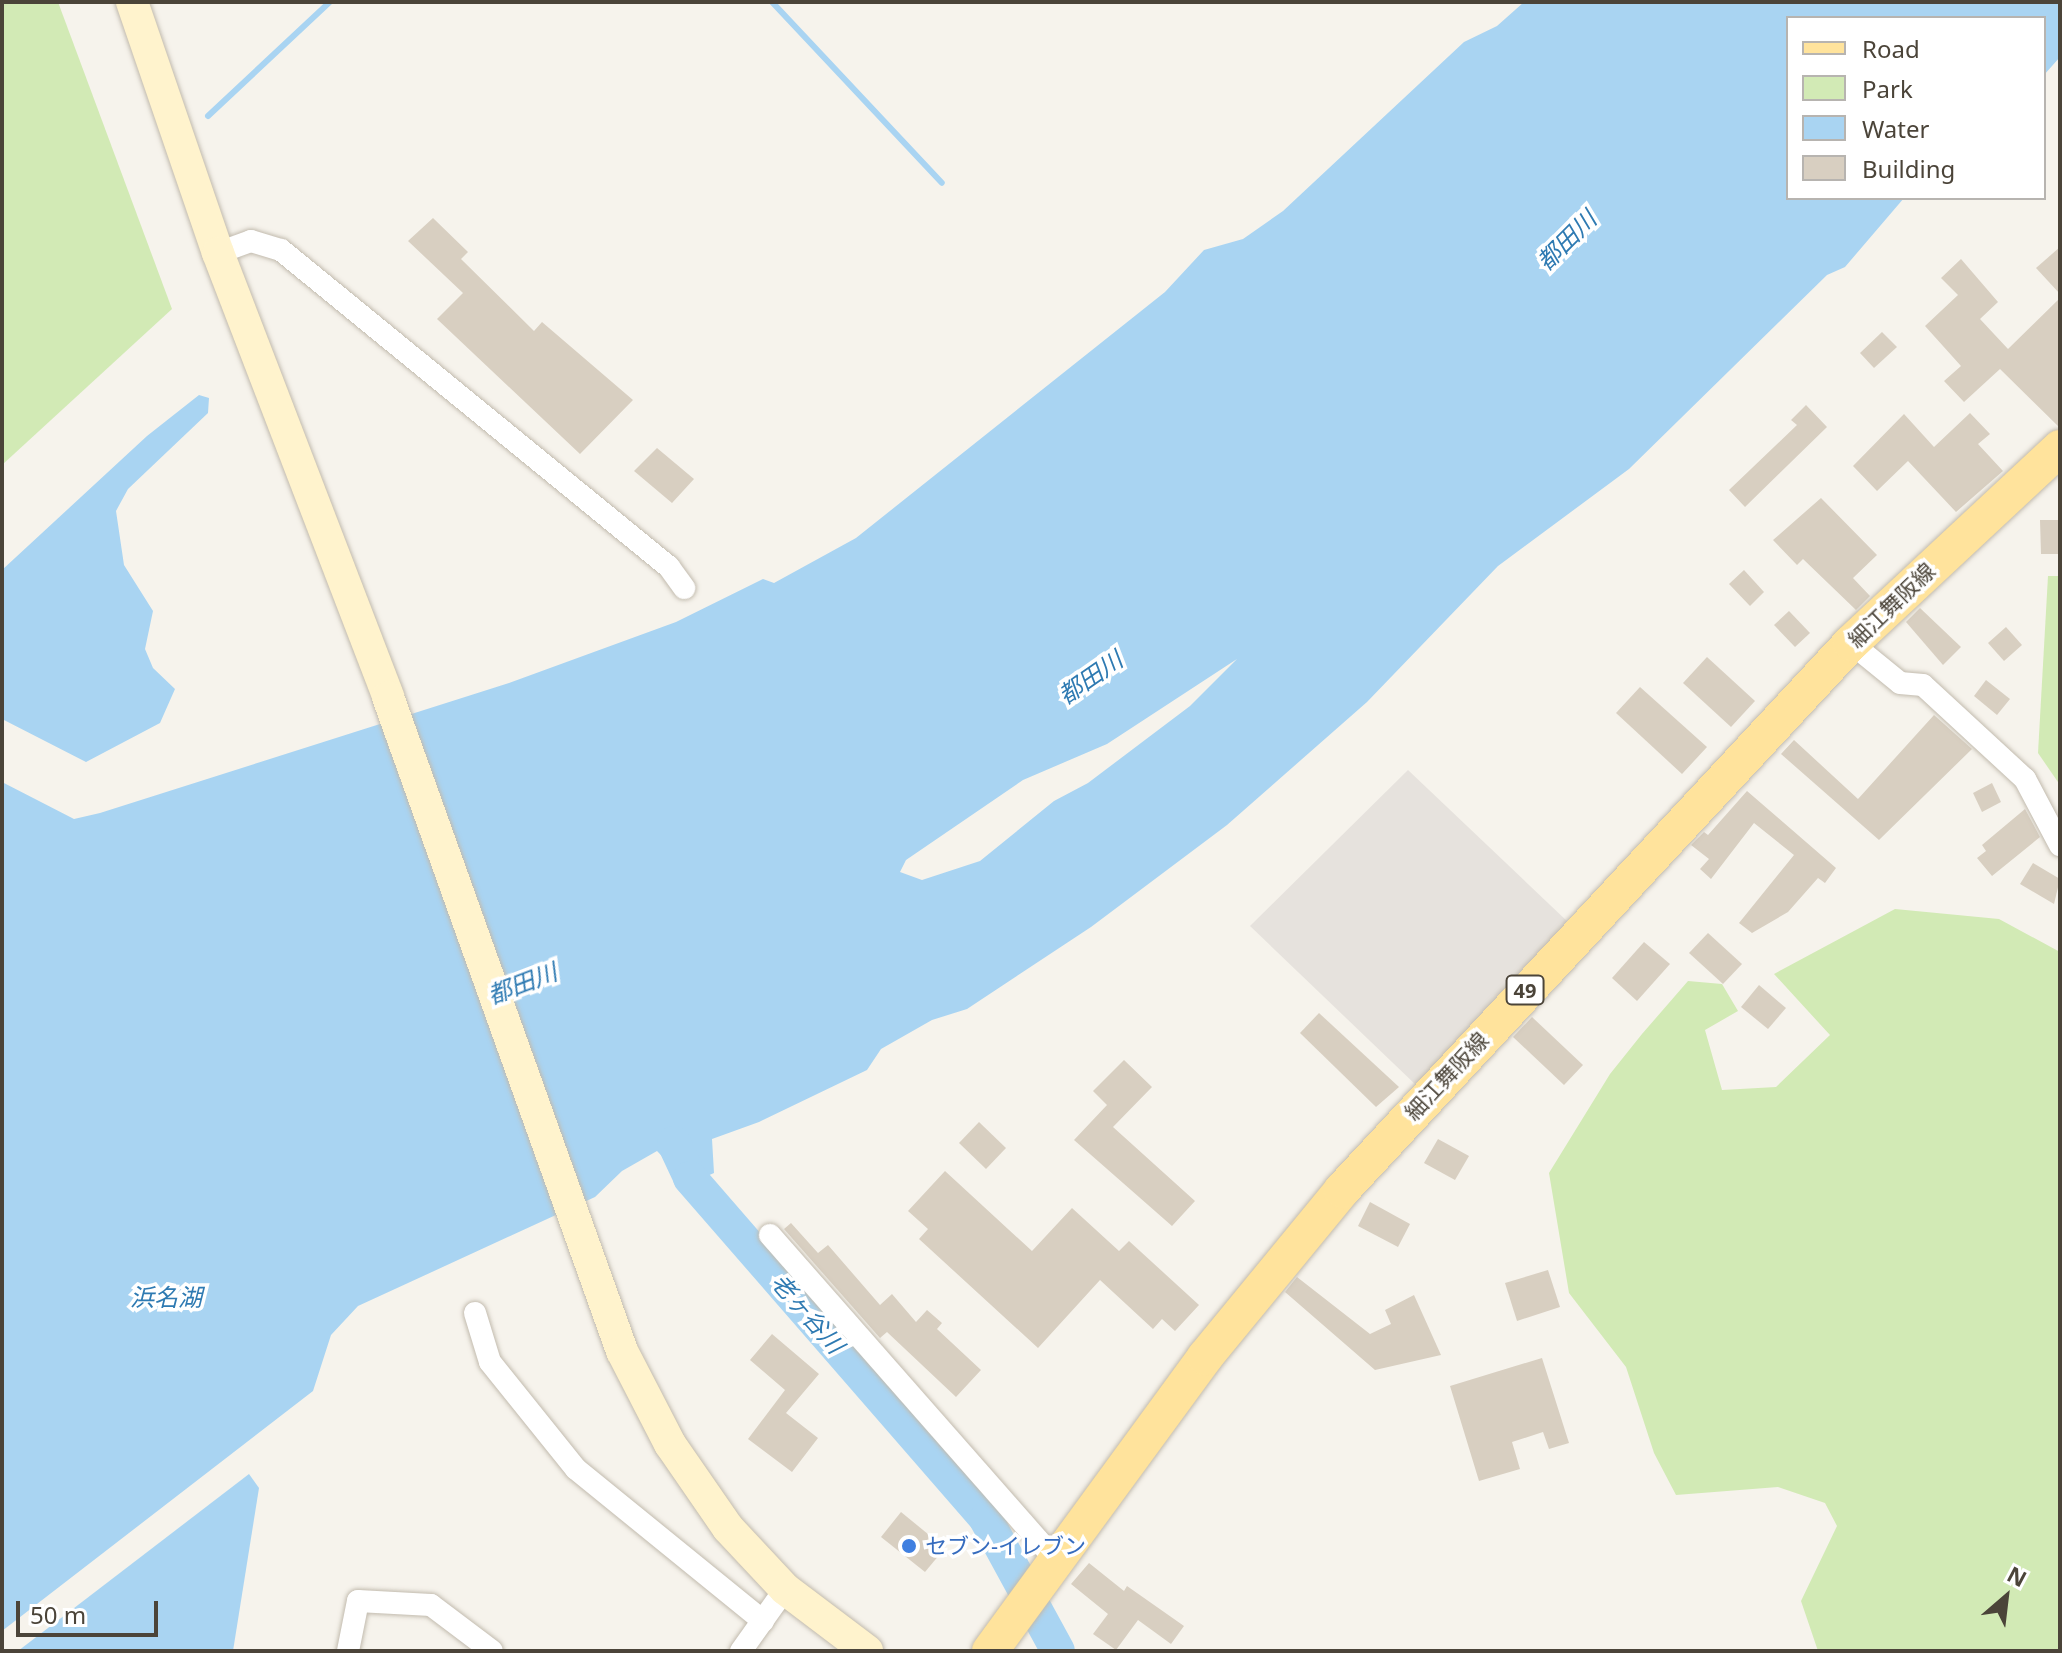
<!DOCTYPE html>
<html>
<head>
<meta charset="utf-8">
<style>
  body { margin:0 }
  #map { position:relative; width:2062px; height:1653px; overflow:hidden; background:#f6f3ec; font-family:"Noto Sans","Noto Sans JP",sans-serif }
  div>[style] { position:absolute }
  .industrial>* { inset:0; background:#e6e2dd }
  .green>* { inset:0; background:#d2eab5 }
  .water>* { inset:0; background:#a9d4f2 }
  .stream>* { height:6px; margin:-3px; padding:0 3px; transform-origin:3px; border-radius:3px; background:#a9d4f2 }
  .river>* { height:34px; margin:-17px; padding:0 17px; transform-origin:17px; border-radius:17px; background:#a9d4f2 }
  .building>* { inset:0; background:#d8cfc1 }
  .roads { filter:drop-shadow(0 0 2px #c2bbae) drop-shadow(0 0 2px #c2bbae) }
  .street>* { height:22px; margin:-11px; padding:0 11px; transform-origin:11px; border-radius:11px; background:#fff }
  .secondary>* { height:32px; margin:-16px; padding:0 16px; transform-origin:16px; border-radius:16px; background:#fff3cd }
  .primary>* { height:36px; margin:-18px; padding:0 18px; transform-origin:18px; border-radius:18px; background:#ffe39c }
  .dots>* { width:22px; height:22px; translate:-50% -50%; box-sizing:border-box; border:4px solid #fff; border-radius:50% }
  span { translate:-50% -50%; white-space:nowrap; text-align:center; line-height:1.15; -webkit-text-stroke:7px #fff; paint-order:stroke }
  .shield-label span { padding:2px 6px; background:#fff; border:2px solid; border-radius:6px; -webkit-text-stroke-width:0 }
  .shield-label { font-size:20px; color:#4b4439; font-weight:700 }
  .street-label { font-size:22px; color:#4b4439 }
  .shop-label { font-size:22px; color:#366cbe }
  .left { translate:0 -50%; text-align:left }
  .water-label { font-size:24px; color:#2e7ab2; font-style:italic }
  .frame { position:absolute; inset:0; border:4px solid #4b4439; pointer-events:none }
  .legend { position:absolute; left:1786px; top:16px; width:260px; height:184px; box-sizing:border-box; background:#fff; border:2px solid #b7b4b0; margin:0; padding:10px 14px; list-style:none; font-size:24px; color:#4b4439 }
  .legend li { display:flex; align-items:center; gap:16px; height:40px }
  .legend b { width:40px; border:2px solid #b7b4b0 }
  .north { position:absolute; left:1966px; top:1557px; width:80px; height:80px; -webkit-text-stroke:6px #fff; paint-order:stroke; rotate:28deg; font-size:22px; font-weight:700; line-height:32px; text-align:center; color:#4b4439 }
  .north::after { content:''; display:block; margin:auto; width:28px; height:36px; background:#4b4439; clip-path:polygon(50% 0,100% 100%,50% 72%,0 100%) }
  .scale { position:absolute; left:16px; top:1601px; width:142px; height:36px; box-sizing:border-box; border:4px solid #4b4439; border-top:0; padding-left:10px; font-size:24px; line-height:28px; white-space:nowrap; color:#4b4439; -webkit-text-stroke:6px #fff; paint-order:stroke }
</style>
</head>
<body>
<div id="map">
  <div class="industrial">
    <i style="clip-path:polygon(1408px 770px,1568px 922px,1417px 1086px,1250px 926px)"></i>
  </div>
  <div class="green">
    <i style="clip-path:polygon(2px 2px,58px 2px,172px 309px,2px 465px)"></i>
    <i style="clip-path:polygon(2048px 576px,2060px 576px,2060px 785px,2038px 753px)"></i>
    <i style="clip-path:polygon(1895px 909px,1999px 919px,2060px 952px,2060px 1651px,1818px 1651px,1801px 1601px,1837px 1526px,1825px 1503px,1778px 1487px,1676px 1495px,1654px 1453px,1626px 1367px,1569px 1293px,1549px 1173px,1610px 1074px,1642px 1034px,1688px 981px,1722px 984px,1738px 1011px,1705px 1030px,1722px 1090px,1776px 1087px,1830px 1035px,1774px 974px)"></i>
  </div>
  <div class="water">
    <i style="clip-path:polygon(evenodd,1524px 2px,2060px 2px,2060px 57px,2044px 75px,2044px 18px,1788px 18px,1788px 198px,1904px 198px,1845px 267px,1827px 275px,1629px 469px,1498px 566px,1367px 702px,1227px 825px,1091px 927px,967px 1009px,932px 1020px,881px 1049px,867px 1070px,759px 1122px,712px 1139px,714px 1173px,689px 1184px,657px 1151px,622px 1171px,595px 1197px,358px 1306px,331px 1335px,313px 1391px,2px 1631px,2px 782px,74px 819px,100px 813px,509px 683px,676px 622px,763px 579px,774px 583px,856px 538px,1165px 292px,1204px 250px,1243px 239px,1283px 211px,1464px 42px,1497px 26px,1524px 2px,1237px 659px,1190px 706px,1088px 783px,1054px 801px,980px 861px,922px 880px,900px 872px,906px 860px,1023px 780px,1107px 744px,1237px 659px)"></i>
    <i style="clip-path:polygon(199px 395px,209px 398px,208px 413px,128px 489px,116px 511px,124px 565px,153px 611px,145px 649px,153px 668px,175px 689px,160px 723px,86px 762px,2px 719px,2px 570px,147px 436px)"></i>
    <i style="clip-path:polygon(249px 1474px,259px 1488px,233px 1651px,18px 1651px)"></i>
  </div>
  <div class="stream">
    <i style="left:772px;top:2px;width:248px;rotate:46.8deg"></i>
    <i style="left:208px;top:116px;width:167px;rotate:-43.1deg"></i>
  </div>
  <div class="river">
    <i style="left:674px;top:1143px;width:38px;rotate:65deg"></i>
    <i style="left:690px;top:1178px;width:452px;rotate:49deg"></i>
    <i style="left:986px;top:1519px;width:150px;rotate:61.4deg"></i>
  </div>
  <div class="building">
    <i style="clip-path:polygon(433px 218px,468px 252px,461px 259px,534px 331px,542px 322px,633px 400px,580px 454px,437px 319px,463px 293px,408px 241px)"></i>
    <i style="clip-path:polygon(2060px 247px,2060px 294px,2036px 268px)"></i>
    <i style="clip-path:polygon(1961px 259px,1998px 302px,1980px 319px,2008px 349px,2060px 298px,2060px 428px,2000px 369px,1964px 402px,1944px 381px,1961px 366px,1925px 326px,1958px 295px,1941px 278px)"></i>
    <i style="clip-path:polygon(1882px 332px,1897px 347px,1874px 368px,1860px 353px)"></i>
    <i style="clip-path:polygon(1806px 405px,1827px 427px,1745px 507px,1729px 490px,1797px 425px,1791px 420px)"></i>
    <i style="clip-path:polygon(1970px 413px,1990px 434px,1978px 444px,2003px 471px,1956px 512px,1908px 461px,1877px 491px,1853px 466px,1904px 414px,1934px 447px)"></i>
    <i style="clip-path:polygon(657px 448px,694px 479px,672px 503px,634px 471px)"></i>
    <i style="clip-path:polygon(1821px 498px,1877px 555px,1853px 578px,1870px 596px,1856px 610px,1803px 559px,1797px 565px,1773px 540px)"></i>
    <i style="clip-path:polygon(2040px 520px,2060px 520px,2060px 554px,2041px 554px)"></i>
    <i style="clip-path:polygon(1744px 570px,1764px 592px,1750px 606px,1729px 584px)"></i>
    <i style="clip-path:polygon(1920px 608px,1961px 647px,1943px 665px,1906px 622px)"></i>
    <i style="clip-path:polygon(1789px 611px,1810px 633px,1795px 647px,1774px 625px)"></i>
    <i style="clip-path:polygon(2006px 627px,2022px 645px,2004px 661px,1988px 643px)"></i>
    <i style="clip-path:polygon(1707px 657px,1755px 701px,1731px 727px,1683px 683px)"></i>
    <i style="clip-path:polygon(1986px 680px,2010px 699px,1997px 715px,1974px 696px)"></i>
    <i style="clip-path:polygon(1640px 687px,1707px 747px,1682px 774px,1616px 713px)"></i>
    <i style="clip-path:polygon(1934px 715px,1972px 749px,1879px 840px,1781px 754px,1794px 740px,1858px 799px)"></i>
    <i style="clip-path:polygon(1992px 783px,2001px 802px,1982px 812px,1973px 793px)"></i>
    <i style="clip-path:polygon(1747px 791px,1836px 868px,1825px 883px,1818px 878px,1788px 912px,1752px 933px,1739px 923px,1794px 855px,1754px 823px,1711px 879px,1700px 869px,1709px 859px,1691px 845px,1704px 832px,1708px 835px)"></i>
    <i style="clip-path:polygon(2025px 809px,2040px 837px,1992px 876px,1977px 858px,1986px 851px,1982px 845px)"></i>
    <i style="clip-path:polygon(2033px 863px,2060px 879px,2054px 904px,2020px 884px)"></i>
    <i style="clip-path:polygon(1708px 933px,1742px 964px,1723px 984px,1689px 953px)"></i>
    <i style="clip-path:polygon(1644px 942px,1670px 964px,1637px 1001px,1612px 978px)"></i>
    <i style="clip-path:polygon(1759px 985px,1786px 1008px,1768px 1029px,1741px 1007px)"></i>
    <i style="clip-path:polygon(1319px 1013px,1399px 1087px,1376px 1107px,1300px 1033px)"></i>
    <i style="clip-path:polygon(1532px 1017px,1583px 1065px,1564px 1085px,1513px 1037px)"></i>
    <i style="clip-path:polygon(1124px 1060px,1152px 1087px,1113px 1127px,1195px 1201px,1172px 1226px,1074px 1140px,1107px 1105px,1093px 1091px)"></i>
    <i style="clip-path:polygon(979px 1122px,1006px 1148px,986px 1169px,959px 1143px)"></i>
    <i style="clip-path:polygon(1438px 1139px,1469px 1156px,1455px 1180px,1424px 1163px)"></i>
    <i style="clip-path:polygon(945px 1171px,1032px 1251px,1072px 1208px,1119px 1251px,1129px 1241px,1199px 1305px,1175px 1331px,1162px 1319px,1153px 1329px,1100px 1280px,1038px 1348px,919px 1239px,928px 1229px,908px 1211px)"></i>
    <i style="clip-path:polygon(1370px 1202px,1410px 1224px,1398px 1247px,1358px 1226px)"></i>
    <i style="clip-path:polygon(791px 1223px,818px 1253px,828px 1245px,880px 1305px,892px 1294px,916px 1322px,927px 1310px,942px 1323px,937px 1329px,981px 1370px,956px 1397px,887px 1332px,880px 1338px,784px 1229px)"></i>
    <i style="clip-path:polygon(1548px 1270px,1560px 1307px,1517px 1321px,1505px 1283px)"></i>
    <i style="clip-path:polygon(1297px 1277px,1370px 1334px,1391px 1324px,1385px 1310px,1414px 1295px,1441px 1355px,1375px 1370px,1285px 1292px)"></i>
    <i style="clip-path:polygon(772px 1334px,819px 1374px,786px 1413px,818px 1438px,792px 1472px,748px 1439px,785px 1390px,750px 1360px)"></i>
    <i style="clip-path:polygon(1542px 1358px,1569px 1443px,1549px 1449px,1543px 1432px,1512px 1442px,1520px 1469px,1479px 1481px,1450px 1386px)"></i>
    <i style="clip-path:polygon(901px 1512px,945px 1548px,925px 1572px,881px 1537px)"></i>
    <i style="clip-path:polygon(1089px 1563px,1124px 1591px,1127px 1586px,1184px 1626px,1171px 1644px,1138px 1620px,1116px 1650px,1093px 1634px,1108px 1614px,1071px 1584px)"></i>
  </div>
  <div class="roads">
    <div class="street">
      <i style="left:218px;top:253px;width:35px;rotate:-20deg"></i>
      <i style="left:251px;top:241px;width:31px;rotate:17deg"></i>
      <i style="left:281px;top:250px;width:501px;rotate:39.25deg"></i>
      <i style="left:669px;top:567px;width:26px;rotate:54deg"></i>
      <i style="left:1851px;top:643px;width:63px;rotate:39.2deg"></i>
      <i style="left:1900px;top:683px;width:23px;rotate:5deg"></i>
      <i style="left:1923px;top:685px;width:139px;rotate:42.7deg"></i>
      <i style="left:2025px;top:779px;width:75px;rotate:62.1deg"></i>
      <i style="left:770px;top:1235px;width:433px;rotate:48.7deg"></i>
      <i style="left:475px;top:1313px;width:51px;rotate:73deg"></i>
      <i style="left:490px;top:1362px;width:137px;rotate:51.2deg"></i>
      <i style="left:576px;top:1469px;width:241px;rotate:39.1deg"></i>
      <i style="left:348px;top:1651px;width:51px;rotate:-78.7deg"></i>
      <i style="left:358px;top:1601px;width:73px;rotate:3.1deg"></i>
      <i style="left:431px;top:1605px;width:76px;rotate:37deg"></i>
      <i style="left:741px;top:1651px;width:76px;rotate:-54.6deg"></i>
    </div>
    <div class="secondary">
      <i style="left:132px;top:2px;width:265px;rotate:71.1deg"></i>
      <i style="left:218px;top:253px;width:475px;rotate:69deg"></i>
      <i style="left:388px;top:697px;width:695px;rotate:70.31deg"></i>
      <i style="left:622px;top:1351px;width:105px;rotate:62.7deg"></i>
      <i style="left:670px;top:1444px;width:102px;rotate:55.4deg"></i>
      <i style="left:728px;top:1528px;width:83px;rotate:46.9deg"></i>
      <i style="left:785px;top:1589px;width:103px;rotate:37.1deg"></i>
    </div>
    <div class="primary">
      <i style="left:990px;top:1651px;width:364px;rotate:-53.8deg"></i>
      <i style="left:1205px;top:1357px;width:216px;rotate:-50.6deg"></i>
      <i style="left:1342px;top:1190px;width:747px;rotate:-47.06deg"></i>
      <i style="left:1851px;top:643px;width:286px;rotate:-43deg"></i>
    </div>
  </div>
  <div class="dots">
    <i style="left:909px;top:1546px;background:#3f7fe0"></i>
  </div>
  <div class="shield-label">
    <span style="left:1525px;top:990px">49</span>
  </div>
  <div class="street-label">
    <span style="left:1891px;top:605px;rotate:-44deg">細江舞阪線</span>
    <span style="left:1446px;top:1076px;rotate:-47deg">細江舞阪線</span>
  </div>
  <div class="shop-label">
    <span class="left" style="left:925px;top:1546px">セブン-イレブン</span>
  </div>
  <div class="water-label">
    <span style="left:1566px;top:240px;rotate:-45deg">都田川</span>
    <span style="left:1090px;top:677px;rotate:-35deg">都田川</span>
    <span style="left:522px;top:983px;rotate:-21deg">都田川</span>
    <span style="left:166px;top:1297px">浜名湖</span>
    <span style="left:808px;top:1313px;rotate:49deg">老ヶ谷川</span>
  </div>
  <div class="frame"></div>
  <ul class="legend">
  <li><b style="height:10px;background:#ffe39c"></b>Road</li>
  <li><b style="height:22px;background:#d2eab5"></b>Park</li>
  <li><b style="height:22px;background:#a9d4f2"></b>Water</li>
  <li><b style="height:22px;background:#d8cfc1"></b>Building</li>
  </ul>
  <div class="north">N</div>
  <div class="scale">50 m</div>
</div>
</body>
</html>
